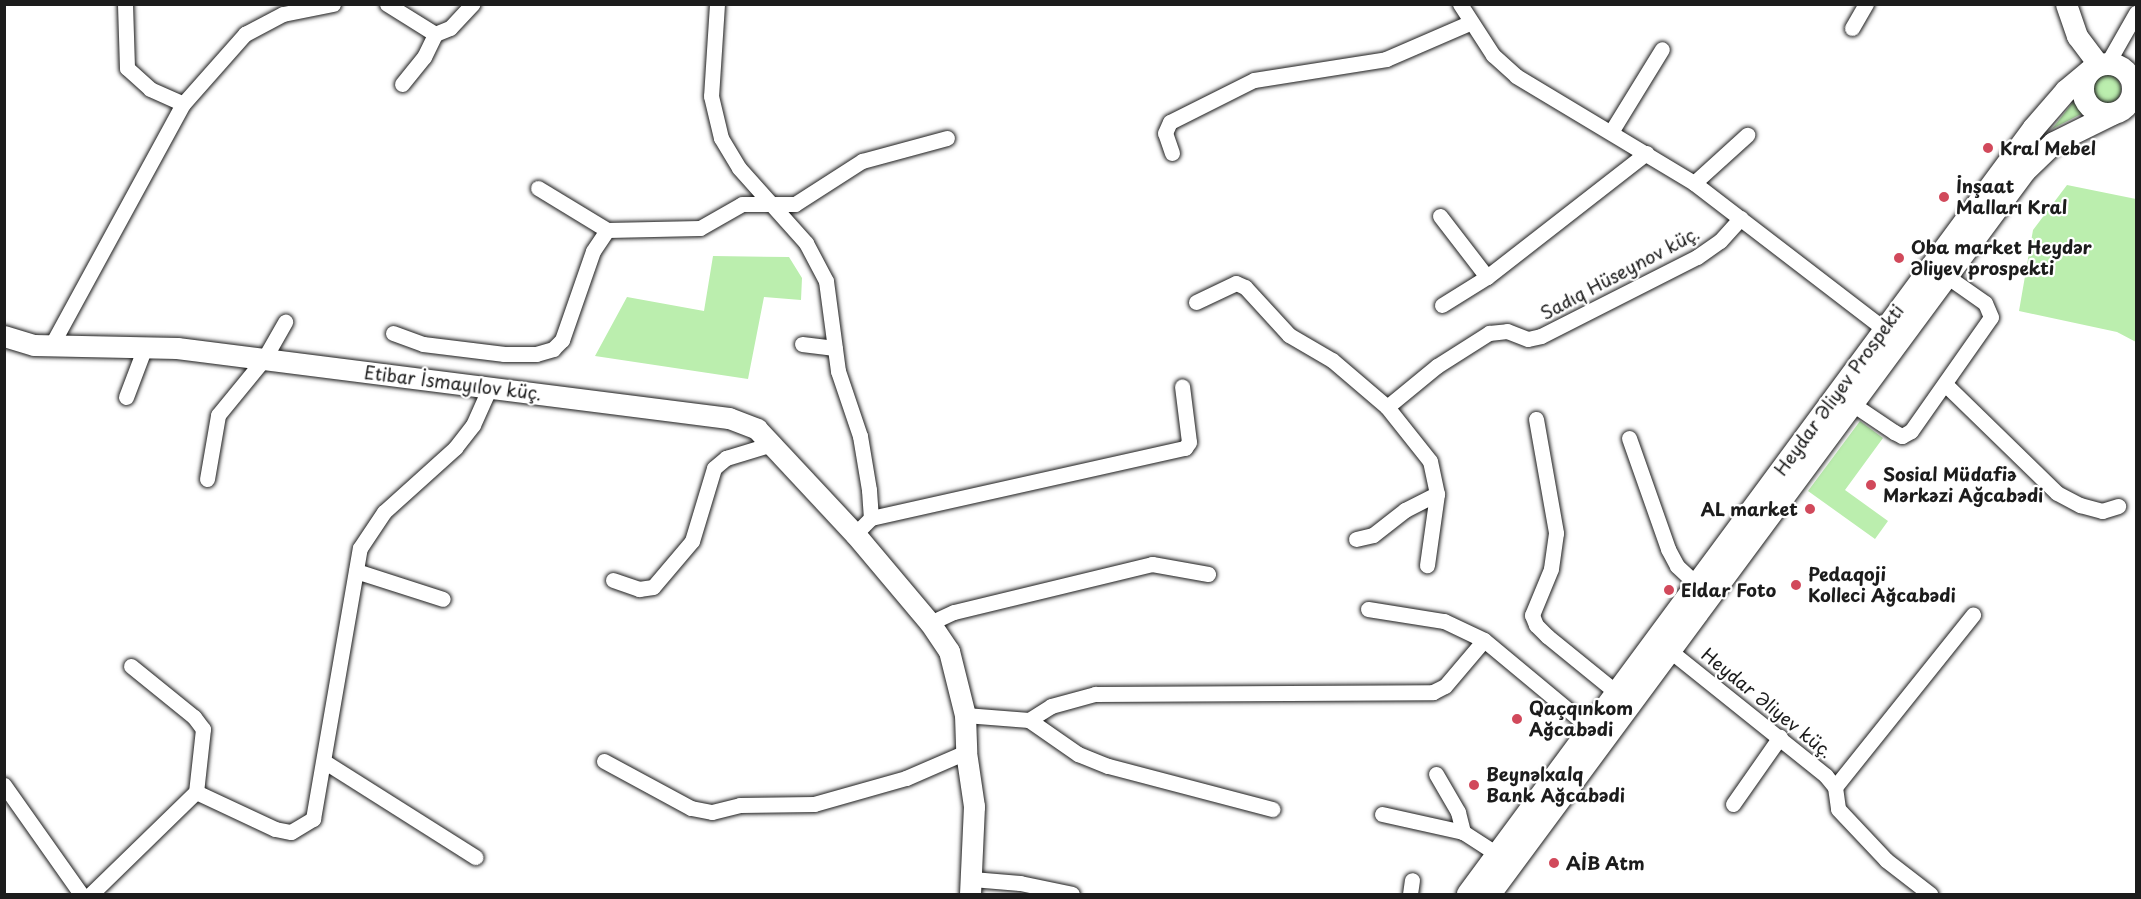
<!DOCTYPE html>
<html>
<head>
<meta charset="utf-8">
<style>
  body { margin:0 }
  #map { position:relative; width:2141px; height:899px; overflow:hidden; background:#fff; font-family:"Playpen Sans",sans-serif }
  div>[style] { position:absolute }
  .green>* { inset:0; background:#bbeeae }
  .round { border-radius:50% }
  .roads { filter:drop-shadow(0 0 2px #1c1c1c) drop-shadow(0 0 2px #1c1c1c) }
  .street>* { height:15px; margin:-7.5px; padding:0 7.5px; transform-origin:7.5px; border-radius:7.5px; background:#fff }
  .secondary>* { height:21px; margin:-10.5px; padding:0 10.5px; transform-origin:10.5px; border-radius:10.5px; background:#fff }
  .primary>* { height:22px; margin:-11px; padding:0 11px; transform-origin:11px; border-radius:11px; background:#fff }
  .primary>.ring { margin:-11px; padding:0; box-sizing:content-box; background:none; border:22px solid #fff; border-radius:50% }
  .dots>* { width:16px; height:16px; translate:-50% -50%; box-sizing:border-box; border:3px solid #fff; border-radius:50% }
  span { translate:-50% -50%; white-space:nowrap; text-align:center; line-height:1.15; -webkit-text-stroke:4.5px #fff; paint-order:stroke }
  .poi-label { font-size:18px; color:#1c1c1c; font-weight:700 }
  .left { translate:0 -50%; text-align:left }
  .right { translate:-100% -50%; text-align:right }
  .street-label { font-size:18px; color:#1c1c1c }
  .frame { position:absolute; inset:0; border:6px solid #1c1c1c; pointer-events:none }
</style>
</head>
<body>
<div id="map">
  <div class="green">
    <i class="round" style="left:2091px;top:74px;width:30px;height:30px"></i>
    <i style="clip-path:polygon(2073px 102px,2083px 113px,2052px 129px)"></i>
    <i style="clip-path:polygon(2067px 185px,2136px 199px,2136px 342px,2117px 332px,2019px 311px,2033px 230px)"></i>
    <i style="clip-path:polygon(713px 256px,789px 257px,802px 278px,801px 300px,764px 297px,748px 379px,595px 356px,627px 297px,704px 311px)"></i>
    <i style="clip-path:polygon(1860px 421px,1883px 438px,1845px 490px,1888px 521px,1875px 539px,1808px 491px)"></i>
  </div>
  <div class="roads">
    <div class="street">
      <i style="left:125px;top:4px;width:64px;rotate:88.2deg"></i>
      <i style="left:127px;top:68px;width:31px;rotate:42deg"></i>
      <i style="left:150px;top:89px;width:36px;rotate:24deg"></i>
      <i style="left:183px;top:104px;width:94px;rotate:-48.5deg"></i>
      <i style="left:245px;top:34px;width:43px;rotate:-27.8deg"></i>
      <i style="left:283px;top:14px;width:51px;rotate:-11.3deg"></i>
      <i style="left:387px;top:4px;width:57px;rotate:32deg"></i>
      <i style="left:435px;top:34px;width:16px;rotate:-22deg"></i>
      <i style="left:450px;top:28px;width:33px;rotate:-47deg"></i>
      <i style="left:717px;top:4px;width:92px;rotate:93.7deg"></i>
      <i style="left:711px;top:96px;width:43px;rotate:76.6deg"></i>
      <i style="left:721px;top:138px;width:35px;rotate:59deg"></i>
      <i style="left:739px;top:168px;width:101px;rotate:48.2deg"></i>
      <i style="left:806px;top:243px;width:43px;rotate:62.2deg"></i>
      <i style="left:826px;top:281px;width:91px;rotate:82.4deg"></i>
      <i style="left:838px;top:371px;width:69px;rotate:71.3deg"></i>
      <i style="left:860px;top:436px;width:55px;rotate:80.5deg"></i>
      <i style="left:869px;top:490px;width:28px;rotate:86deg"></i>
      <i style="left:871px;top:518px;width:23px;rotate:135deg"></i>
      <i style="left:1460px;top:4px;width:61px;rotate:57.1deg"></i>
      <i style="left:1493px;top:55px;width:31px;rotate:42deg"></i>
      <i style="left:1516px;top:76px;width:208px;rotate:31deg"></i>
      <i style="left:1694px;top:183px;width:250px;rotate:37.5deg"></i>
      <i style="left:1852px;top:28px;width:28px;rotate:-60deg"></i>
      <i style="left:2107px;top:64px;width:59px;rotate:-60.4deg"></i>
      <i style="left:402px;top:84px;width:35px;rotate:-51deg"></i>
      <i style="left:424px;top:57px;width:25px;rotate:-64deg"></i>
      <i style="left:1611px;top:132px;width:97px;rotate:-58.4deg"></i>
      <i style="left:1172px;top:153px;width:21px;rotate:-109deg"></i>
      <i style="left:1165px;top:133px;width:12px;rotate:-66deg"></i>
      <i style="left:1170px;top:122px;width:94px;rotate:-26.6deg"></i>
      <i style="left:1254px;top:80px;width:134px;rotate:-9deg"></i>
      <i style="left:1386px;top:59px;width:90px;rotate:-23.4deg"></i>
      <i style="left:1694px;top:183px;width:72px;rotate:-42.2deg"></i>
      <i style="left:538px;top:188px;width:81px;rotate:31.3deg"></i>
      <i style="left:1440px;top:216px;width:77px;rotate:52.4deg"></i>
      <i style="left:1196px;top:302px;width:44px;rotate:-25.4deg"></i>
      <i style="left:1236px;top:283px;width:10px;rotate:24deg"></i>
      <i style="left:1245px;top:287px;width:65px;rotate:47.5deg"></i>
      <i style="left:1289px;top:335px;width:50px;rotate:30.2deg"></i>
      <i style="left:1332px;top:360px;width:72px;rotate:40.5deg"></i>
      <i style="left:1387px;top:407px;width:69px;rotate:51.5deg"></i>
      <i style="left:1430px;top:461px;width:34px;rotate:78deg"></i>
      <i style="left:1437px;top:494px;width:72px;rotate:98deg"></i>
      <i style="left:1442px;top:305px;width:53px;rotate:-31.9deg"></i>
      <i style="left:1487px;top:277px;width:202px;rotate:-37.9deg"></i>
      <i style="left:393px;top:333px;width:32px;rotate:20deg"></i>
      <i style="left:423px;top:344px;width:82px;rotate:7deg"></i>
      <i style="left:504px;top:354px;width:32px"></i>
      <i style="left:536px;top:354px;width:18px;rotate:-16deg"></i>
      <i style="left:553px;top:349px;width:13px;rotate:-45deg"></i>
      <i style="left:562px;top:340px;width:94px;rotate:-70.8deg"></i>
      <i style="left:593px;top:251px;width:25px;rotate:-56deg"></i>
      <i style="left:607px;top:230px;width:93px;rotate:-1.2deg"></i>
      <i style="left:700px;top:228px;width:48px;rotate:-29.7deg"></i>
      <i style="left:742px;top:204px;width:53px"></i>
      <i style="left:795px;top:204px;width:80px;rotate:-32.7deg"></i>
      <i style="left:862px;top:161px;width:88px;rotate:-15.1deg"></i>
      <i style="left:802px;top:344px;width:33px;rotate:7deg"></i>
      <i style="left:51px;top:346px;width:276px;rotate:-61.4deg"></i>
      <i style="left:1945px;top:384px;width:156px;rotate:44.2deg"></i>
      <i style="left:2057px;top:493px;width:26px;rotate:28deg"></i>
      <i style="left:2080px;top:505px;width:23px;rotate:15deg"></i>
      <i style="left:2102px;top:511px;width:17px;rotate:-17deg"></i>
      <i style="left:126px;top:397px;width:53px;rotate:-69.2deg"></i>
      <i style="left:1851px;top:403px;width:52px;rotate:34deg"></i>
      <i style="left:1894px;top:432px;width:9px;rotate:27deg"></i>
      <i style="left:1902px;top:436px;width:10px;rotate:-29deg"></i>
      <i style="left:1911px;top:431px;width:139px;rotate:-54.9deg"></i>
      <i style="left:1991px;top:317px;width:15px;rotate:-113deg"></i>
      <i style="left:1985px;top:303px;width:49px;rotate:-145deg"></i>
      <i style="left:1387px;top:407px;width:65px;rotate:-39.4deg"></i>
      <i style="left:1437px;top:366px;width:62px;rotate:-32.4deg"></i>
      <i style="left:1489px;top:333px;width:18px;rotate:-6deg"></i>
      <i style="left:1507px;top:331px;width:22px;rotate:21deg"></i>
      <i style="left:1528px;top:339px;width:13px;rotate:-13deg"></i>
      <i style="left:1541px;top:336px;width:175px;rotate:-26.9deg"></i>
      <i style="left:1697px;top:257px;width:28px;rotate:-35deg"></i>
      <i style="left:1720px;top:241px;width:31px;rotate:-48deg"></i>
      <i style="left:1536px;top:419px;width:116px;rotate:80deg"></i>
      <i style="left:1556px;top:533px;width:36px;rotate:98deg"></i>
      <i style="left:1551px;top:569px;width:50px;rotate:112.4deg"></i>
      <i style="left:1532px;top:615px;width:11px;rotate:68deg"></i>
      <i style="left:1536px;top:625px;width:16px;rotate:45deg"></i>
      <i style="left:1547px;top:636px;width:89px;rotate:39.1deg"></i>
      <i style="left:1629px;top:438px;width:118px;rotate:70.6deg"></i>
      <i style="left:1668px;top:549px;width:19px;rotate:62deg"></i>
      <i style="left:1677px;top:566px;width:26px;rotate:43deg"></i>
      <i style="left:207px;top:479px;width:65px;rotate:-80.2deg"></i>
      <i style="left:218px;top:415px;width:72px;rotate:-50.6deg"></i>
      <i style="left:264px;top:359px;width:43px;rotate:-60.4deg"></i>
      <i style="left:871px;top:518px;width:322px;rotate:-12.6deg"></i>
      <i style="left:1185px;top:448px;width:7px;rotate:-56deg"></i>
      <i style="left:1189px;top:442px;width:56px;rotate:-97.1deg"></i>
      <i style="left:1356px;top:539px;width:17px;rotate:-13deg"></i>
      <i style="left:1373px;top:535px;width:41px;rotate:-38deg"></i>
      <i style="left:1405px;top:510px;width:36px;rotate:-27deg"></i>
      <i style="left:356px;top:571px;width:91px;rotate:17.8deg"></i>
      <i style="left:613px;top:580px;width:28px;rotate:19deg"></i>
      <i style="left:639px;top:589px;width:14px;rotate:-8deg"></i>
      <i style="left:653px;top:587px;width:60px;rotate:-49.7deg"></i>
      <i style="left:692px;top:541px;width:76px;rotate:-73.2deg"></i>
      <i style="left:714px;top:468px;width:16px;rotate:-40deg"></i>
      <i style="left:726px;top:458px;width:48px;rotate:-16.9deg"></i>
      <i style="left:1368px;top:609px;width:77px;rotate:9deg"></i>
      <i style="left:1444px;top:621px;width:44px;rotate:25.4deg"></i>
      <i style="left:1484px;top:640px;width:138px;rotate:39.7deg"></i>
      <i style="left:930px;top:623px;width:26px;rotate:-25deg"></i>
      <i style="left:954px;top:612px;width:204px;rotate:-13.6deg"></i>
      <i style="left:1152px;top:564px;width:57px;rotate:10.1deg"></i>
      <i style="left:1669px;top:650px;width:201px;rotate:38.7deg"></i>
      <i style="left:1826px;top:776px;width:14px;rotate:51deg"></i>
      <i style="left:1835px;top:787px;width:22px;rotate:82deg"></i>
      <i style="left:1838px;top:809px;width:70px;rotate:46.7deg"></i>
      <i style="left:1886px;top:860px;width:56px;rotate:37.7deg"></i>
      <i style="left:131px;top:666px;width:81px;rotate:39deg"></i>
      <i style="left:194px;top:717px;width:15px;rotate:53deg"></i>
      <i style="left:203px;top:729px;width:63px;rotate:96.3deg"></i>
      <i style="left:965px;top:715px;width:64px;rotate:4.5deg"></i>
      <i style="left:1029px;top:720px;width:60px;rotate:34.8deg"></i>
      <i style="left:1078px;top:754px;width:32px;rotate:22deg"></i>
      <i style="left:1108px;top:766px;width:170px;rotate:14.7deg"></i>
      <i style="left:1029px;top:720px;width:26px;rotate:-32deg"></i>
      <i style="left:1051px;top:706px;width:46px;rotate:-15.3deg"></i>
      <i style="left:1095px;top:694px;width:338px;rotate:-0.3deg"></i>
      <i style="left:1433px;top:692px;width:13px;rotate:-27deg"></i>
      <i style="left:1445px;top:686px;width:60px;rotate:-49.7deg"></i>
      <i style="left:604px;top:761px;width:99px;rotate:28.4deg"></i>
      <i style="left:691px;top:808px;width:21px;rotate:11deg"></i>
      <i style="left:712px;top:812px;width:29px;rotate:-14deg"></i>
      <i style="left:740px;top:805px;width:74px;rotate:-0.8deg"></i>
      <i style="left:814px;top:804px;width:96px;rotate:-15.8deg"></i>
      <i style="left:906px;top:778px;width:65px;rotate:-23.4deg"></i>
      <i style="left:325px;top:762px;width:178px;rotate:32.3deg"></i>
      <i style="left:1436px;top:774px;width:44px;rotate:59.9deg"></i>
      <i style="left:1458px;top:812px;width:21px;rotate:76deg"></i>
      <i style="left:4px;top:785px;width:133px;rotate:54.8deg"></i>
      <i style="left:1835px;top:787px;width:221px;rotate:-51.3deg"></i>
      <i style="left:1733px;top:804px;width:82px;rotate:-55deg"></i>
      <i style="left:1382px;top:814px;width:83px;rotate:12.5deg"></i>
      <i style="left:1463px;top:832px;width:40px;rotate:32.9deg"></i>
      <i style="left:972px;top:879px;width:48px;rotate:4.8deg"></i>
      <i style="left:1020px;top:883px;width:53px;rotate:11.9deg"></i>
      <i style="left:91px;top:894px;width:146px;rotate:-44.2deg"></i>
      <i style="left:196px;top:792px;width:87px;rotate:25.1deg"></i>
      <i style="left:275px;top:829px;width:16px;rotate:11deg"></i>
      <i style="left:291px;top:832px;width:26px;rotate:-31deg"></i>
      <i style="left:313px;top:819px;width:275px;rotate:-80.2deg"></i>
      <i style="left:360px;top:548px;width:43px;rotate:-56.3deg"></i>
      <i style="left:384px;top:512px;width:96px;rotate:-42deg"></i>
      <i style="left:455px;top:448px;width:29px;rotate:-52deg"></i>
      <i style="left:473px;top:425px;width:42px;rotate:-65.9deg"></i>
      <i style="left:1410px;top:894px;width:14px;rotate:-82deg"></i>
    </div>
    <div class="secondary">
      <i style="left:2066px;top:4px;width:34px;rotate:71deg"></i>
      <i style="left:2077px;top:36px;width:36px;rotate:53deg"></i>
      <i style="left:4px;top:336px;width:31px;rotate:17deg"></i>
      <i style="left:34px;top:345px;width:143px;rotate:1.2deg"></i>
      <i style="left:177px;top:348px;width:556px;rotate:7.23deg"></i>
      <i style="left:729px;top:418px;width:30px;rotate:21deg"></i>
      <i style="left:757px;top:429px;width:144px;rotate:47deg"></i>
      <i style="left:855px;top:534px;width:116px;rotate:49.9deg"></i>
      <i style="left:930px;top:623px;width:34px;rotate:56deg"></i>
      <i style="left:949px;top:651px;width:66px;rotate:76deg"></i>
      <i style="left:965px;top:715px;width:37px;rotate:88deg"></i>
      <i style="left:966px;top:752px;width:55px;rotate:81.6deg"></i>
      <i style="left:974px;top:806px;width:88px;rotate:92.6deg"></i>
    </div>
    <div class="primary">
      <i class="ring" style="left:2083px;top:64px;width:28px;height:28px"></i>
      <i style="left:1468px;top:894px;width:952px;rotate:-53.54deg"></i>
      <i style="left:2034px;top:128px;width:49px;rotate:-49.1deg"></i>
      <i style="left:2066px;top:91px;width:34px;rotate:-40deg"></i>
      <i style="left:1490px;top:894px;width:899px;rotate:-53.5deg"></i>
      <i style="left:2025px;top:171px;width:40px;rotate:-44deg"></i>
      <i style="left:2054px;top:143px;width:64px;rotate:-26.2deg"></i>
    </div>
  </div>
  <div class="dots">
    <i style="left:1988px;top:148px;background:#d1495b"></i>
    <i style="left:1944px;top:197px;background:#d1495b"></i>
    <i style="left:1899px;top:258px;background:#d1495b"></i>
    <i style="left:1871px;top:485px;background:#d1495b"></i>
    <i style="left:1810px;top:509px;background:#d1495b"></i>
    <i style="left:1796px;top:585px;background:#d1495b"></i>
    <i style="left:1669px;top:590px;background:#d1495b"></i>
    <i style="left:1517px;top:719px;background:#d1495b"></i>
    <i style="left:1474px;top:785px;background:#d1495b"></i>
    <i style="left:1554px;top:863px;background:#d1495b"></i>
  </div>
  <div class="poi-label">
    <span class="left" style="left:2000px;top:148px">Kral Mebel</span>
    <span class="left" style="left:1956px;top:197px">İnşaat<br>Malları Kral</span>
    <span class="left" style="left:1911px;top:258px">Oba market Heydər<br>Əliyev prospekti</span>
    <span class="left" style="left:1883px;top:485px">Sosial Müdafiə<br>Mərkəzi Ağcabədi</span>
    <span class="right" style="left:1798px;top:509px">AL market</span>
    <span class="left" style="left:1808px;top:585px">Pedaqoji<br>Kolleci Ağcabədi</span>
    <span class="left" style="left:1681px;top:590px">Eldar Foto</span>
    <span class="left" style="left:1529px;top:719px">Qaçqınkom<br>Ağcabədi</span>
    <span class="left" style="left:1486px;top:785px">Beynəlxalq<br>Bank Ağcabədi</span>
    <span class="left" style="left:1566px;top:863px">AİB Atm</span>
  </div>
  <div class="street-label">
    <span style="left:1620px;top:273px;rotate:-28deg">Sadıq Hüseynov küç.</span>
    <span style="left:453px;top:383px;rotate:7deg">Etibar İsmayılov küç.</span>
    <span style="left:1839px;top:390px;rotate:-54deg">Heydar Əliyev Prospekti</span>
    <span style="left:1767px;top:703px;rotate:39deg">Heydar Əliyev küç.</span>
  </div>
  <div class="frame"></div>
</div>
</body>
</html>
